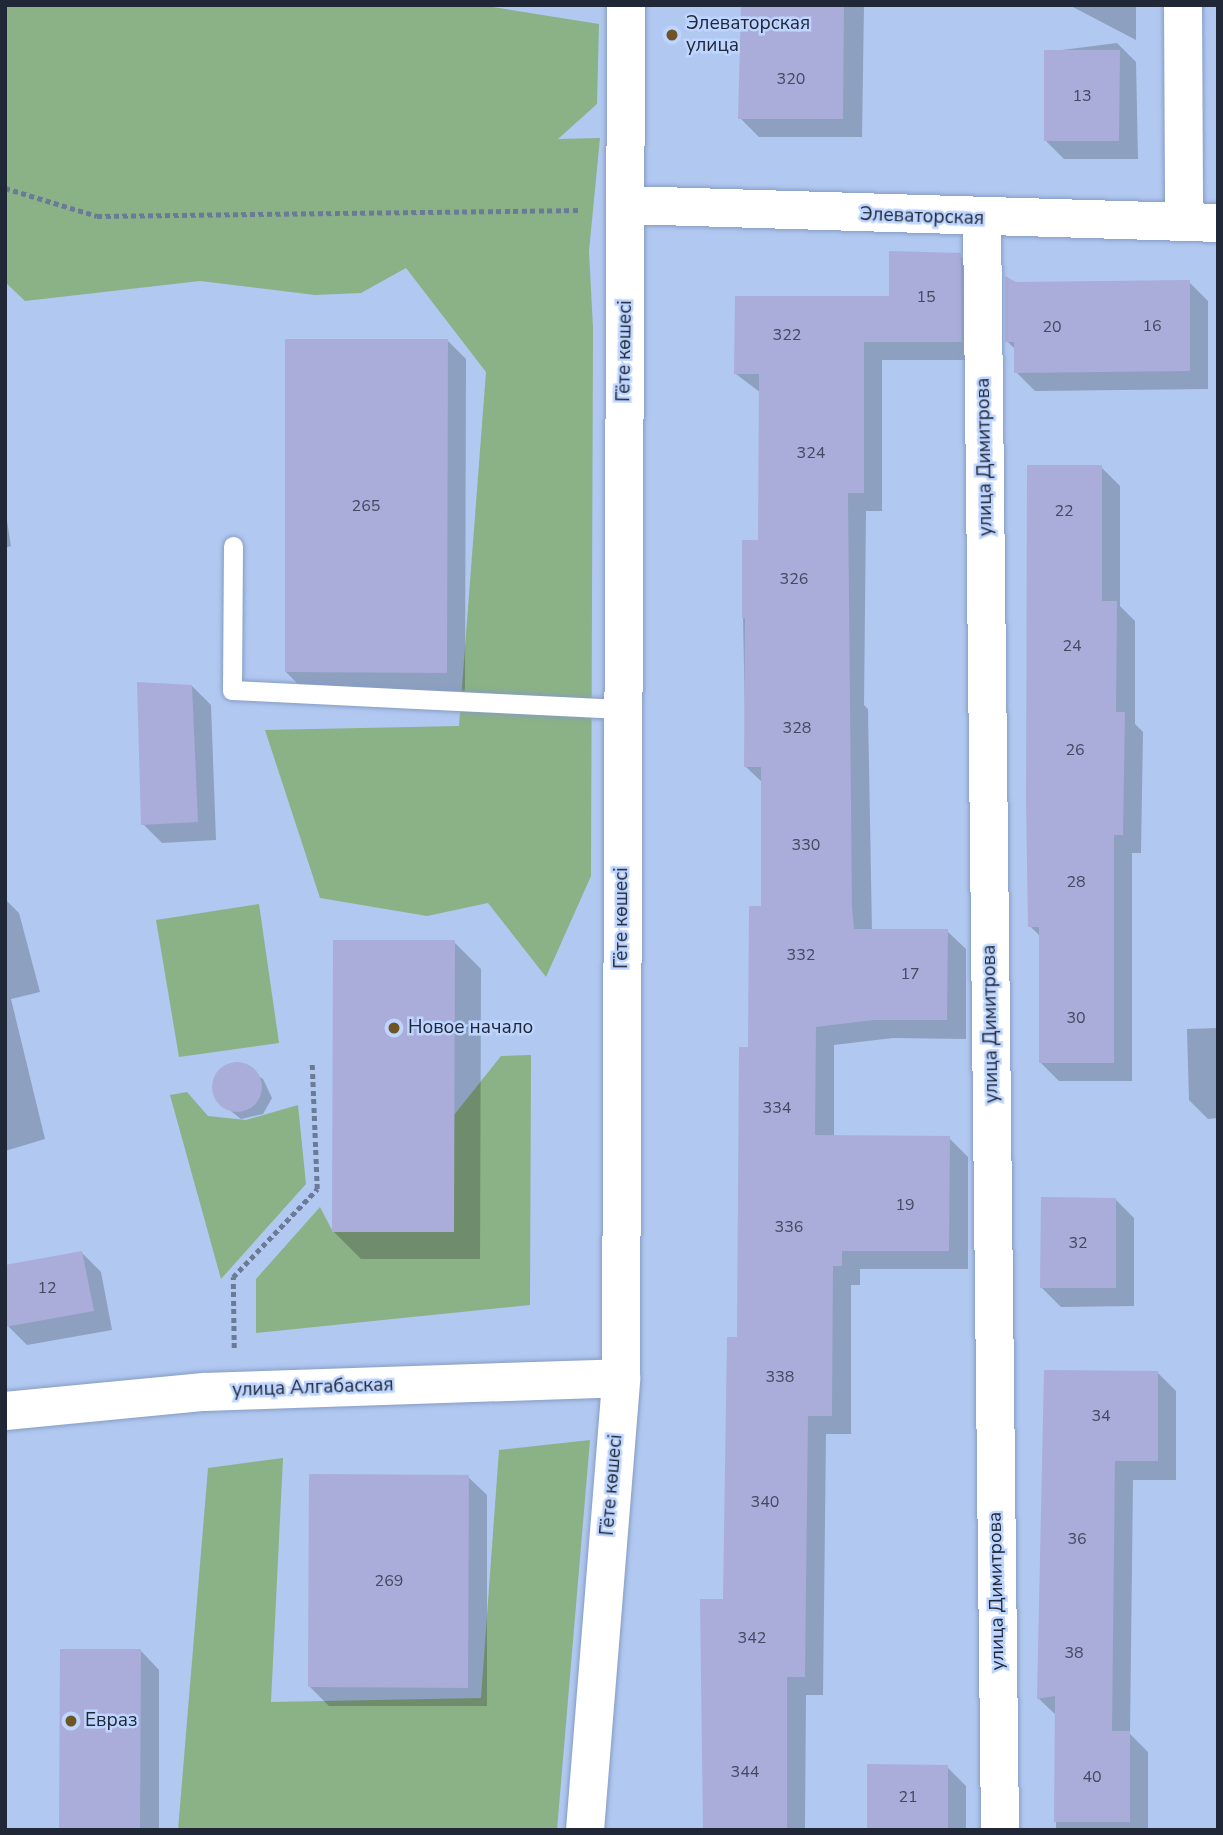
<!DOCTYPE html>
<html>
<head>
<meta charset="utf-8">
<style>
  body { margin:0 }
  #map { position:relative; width:1223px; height:1835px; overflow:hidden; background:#b1c8f1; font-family:"Nunito Sans",sans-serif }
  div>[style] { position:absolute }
  .green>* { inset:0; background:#8bb187 }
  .shadow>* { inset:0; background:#0003 }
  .building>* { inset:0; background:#aaacd9 }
  .round { border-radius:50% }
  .path>* { height:4.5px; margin-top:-2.25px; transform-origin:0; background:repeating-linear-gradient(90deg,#6b7a97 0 5px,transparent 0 8.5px) }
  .roads { filter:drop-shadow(0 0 2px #869cc3) drop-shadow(0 0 2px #869cc3) }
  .service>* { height:19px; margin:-9.5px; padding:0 9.5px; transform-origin:9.5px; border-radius:9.5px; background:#fff }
  .minor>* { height:38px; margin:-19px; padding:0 19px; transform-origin:19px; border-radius:19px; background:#fff }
  .secondary>* { height:38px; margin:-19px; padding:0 19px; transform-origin:19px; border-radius:19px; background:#fff }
  .dots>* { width:19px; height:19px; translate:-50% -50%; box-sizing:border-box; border:4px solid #bed5ff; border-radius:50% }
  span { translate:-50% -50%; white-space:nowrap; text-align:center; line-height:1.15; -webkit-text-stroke:5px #bed5ff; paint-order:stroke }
  .number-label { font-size:16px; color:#424960 }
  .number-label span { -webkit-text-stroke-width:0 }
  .poi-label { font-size:19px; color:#202838 }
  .left { translate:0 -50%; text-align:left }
  .street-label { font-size:19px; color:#202838 }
  .frame { position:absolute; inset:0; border:7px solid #202838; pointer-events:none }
</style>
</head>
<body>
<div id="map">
  <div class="green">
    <i style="clip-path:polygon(5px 5px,480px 5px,599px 24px,597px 104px,558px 139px,600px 138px,589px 251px,593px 328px,591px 876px,546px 977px,488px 903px,427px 916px,320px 898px,265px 730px,459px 726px,486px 372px,406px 268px,361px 293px,315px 295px,200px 281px,25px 301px,5px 282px)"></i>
    <i style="clip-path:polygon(259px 904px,279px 1043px,179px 1057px,156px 920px)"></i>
    <i style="clip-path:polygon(531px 1055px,530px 1305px,256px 1333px,256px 1279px,320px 1207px,333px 1232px,453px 1232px,454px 1115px,501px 1056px)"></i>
    <i style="clip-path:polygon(187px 1092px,208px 1116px,246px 1120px,298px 1105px,306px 1184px,221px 1279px,170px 1095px)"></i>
    <i style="clip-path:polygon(590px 1440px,557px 1830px,178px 1830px,208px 1468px,283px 1458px,271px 1702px,481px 1698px,499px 1450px)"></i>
  </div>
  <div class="shadow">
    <i style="clip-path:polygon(744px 5px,864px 5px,862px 137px,759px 137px,740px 118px)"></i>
    <i style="clip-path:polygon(1069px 5px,1136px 5px,1136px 40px)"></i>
    <i style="clip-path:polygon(1117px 43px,1136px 62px,1138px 159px,1064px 159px,1045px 140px,1046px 52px)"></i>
    <i style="clip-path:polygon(959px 255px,979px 274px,980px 360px,882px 360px,882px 511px,866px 511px,864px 705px,868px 709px,872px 931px,947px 931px,966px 949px,966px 1039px,893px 1038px,834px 1045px,834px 1137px,949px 1138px,968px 1157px,968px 1269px,860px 1269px,860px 1285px,851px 1285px,851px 1434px,826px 1434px,823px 1695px,806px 1695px,805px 1830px,703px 1830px,725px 1600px,763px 907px,763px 783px,746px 767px,743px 617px,760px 541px,761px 393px,736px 374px,890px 298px)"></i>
    <i style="clip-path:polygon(1189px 282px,1208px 301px,1208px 389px,1035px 391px,1016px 372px,1016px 350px,1007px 341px,1015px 284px)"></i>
    <i style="clip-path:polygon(447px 340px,466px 359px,465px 691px,305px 691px,286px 672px)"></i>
    <i style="clip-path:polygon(1101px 467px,1120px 486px,1120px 606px,1135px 621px,1135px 724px,1143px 732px,1141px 853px,1132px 853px,1132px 1081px,1059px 1081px,1040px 1062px,1041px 937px,1030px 926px)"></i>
    <i style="clip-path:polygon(5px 508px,11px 546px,5px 548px)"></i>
    <i style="clip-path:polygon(192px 686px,211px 705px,216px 840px,162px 843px,143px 824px)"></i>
    <i style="clip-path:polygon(5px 899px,19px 913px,40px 992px,11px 999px,45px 1139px,5px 1151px)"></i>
    <i style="clip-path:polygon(454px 942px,481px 969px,480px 1259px,361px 1259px,334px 1232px)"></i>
    <i style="clip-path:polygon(1218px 1028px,1218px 1118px,1208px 1119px,1189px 1100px,1187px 1029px)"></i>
    <i style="clip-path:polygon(240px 1063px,263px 1079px,272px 1098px,263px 1114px,241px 1119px,218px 1101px,215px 1078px,225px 1067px)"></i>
    <i style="clip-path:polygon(1115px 1199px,1134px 1218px,1134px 1306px,1061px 1307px,1042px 1288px)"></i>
    <i style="clip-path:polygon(82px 1253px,101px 1272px,112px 1330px,27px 1345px,8px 1326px)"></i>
    <i style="clip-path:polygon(1046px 1372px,1157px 1372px,1176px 1391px,1176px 1480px,1133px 1480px,1130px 1734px,1148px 1752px,1148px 1830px,1056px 1830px,1057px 1716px,1038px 1698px)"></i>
    <i style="clip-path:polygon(468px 1477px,487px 1495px,487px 1706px,329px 1706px,310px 1687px)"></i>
    <i style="clip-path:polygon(141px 1651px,159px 1670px,159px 1830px,61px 1830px)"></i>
    <i style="clip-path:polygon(947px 1767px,966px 1786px,966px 1830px,869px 1830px)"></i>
  </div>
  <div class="building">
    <i style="clip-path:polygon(741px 5px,844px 5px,843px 119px,738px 119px)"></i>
    <i style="clip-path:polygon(1044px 50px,1120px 50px,1119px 141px,1044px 141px)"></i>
    <i style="clip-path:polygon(889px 251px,961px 253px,962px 342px,864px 342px,864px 493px,848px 493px,852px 906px,854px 929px,948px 929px,947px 1020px,873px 1020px,816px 1027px,815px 1135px,950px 1136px,949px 1251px,842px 1251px,842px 1266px,833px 1266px,832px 1416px,808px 1416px,805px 1677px,787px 1677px,787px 1830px,703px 1830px,700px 1599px,723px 1599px,727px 1337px,737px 1337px,739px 1047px,748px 1047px,749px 906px,761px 906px,761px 767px,744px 767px,745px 618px,742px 618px,742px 540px,758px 540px,759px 374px,734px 374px,735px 296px,889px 296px)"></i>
    <i style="clip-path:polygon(1005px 276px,1016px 282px,1190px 280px,1190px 371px,1014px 373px,1014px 342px,1005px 342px)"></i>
    <i style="clip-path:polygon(285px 339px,448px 339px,447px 673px,285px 672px)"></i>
    <i style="clip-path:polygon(1027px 465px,1102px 465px,1102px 601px,1117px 601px,1116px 712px,1125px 712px,1123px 835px,1114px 835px,1114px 1063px,1039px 1063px,1039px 927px,1028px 927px,1026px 802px)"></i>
    <i style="clip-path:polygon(137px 682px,192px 685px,198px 822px,141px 825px)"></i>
    <i style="clip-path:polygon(333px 940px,455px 940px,454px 1232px,332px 1232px)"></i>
    <i class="round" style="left:212px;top:1062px;width:50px;height:50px"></i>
    <i style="clip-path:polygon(1041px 1197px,1116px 1198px,1116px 1288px,1040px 1288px)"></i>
    <i style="clip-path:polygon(82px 1251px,94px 1311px,5px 1327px,5px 1265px)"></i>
    <i style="clip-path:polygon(1044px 1370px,1158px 1371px,1158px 1461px,1115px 1461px,1112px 1731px,1130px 1731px,1130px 1822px,1054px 1822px,1055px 1696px,1037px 1699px)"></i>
    <i style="clip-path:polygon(309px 1474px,469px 1475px,468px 1688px,308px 1687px)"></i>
    <i style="clip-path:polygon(60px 1649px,141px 1649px,140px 1830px,59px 1830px)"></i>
    <i style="clip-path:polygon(867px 1764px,948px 1765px,948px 1830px,867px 1830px)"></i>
  </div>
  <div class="path">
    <i style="left:5px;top:188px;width:96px;rotate:16.9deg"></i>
    <i style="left:97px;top:216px;width:484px;rotate:-0.7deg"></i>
    <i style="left:234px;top:1348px;width:71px;rotate:-90.8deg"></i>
    <i style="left:233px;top:1277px;width:122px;rotate:-46.3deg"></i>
    <i style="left:317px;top:1189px;width:125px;rotate:-92.3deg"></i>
  </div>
  <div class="roads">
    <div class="service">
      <i style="left:233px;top:546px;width:144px;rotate:90.4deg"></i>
      <i style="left:232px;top:690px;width:390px;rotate:2.8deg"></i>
    </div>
    <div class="minor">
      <i style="left:1183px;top:5px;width:216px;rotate:89.7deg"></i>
      <i style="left:627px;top:205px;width:591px;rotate:1.74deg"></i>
      <i style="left:982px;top:219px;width:1611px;rotate:89.36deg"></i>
      <i style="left:5px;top:1411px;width:200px;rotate:-5.5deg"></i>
      <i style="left:204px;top:1392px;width:417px;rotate:-1.9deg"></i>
    </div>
    <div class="secondary">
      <i style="left:585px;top:1830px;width:453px;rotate:-85.4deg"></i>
      <i style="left:621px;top:1378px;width:1373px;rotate:-89.79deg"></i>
    </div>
  </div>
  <div class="dots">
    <i style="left:672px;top:35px;background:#6d5526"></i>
    <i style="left:394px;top:1028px;background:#6d5526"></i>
    <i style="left:71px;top:1721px;background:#6d5526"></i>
  </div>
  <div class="number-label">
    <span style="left:791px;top:79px">320</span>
    <span style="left:1082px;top:96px">13</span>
    <span style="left:926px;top:297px">15</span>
    <span style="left:1152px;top:326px">16</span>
    <span style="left:1052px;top:327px">20</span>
    <span style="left:787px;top:335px">322</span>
    <span style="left:811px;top:453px">324</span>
    <span style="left:366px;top:506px">265</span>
    <span style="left:1064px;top:511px">22</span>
    <span style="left:794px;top:579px">326</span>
    <span style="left:1072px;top:646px">24</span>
    <span style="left:797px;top:728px">328</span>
    <span style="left:1075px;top:750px">26</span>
    <span style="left:806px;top:845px">330</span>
    <span style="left:1076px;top:882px">28</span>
    <span style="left:801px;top:955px">332</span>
    <span style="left:910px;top:974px">17</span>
    <span style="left:1076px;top:1018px">30</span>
    <span style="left:777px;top:1108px">334</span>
    <span style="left:905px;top:1205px">19</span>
    <span style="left:789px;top:1227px">336</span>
    <span style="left:1078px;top:1243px">32</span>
    <span style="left:47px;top:1288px">12</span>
    <span style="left:780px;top:1377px">338</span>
    <span style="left:1101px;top:1416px">34</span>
    <span style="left:765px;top:1502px">340</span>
    <span style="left:1077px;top:1539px">36</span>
    <span style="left:389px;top:1581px">269</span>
    <span style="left:752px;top:1638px">342</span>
    <span style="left:1074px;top:1653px">38</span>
    <span style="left:745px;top:1772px">344</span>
    <span style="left:1092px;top:1777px">40</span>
    <span style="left:908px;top:1797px">21</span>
  </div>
  <div class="poi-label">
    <span class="left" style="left:686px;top:35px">Элеваторская<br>улица</span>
    <span class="left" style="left:408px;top:1028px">Новое начало</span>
    <span class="left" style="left:85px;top:1721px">Евраз</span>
  </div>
  <div class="street-label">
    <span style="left:922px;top:217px;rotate:2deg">Элеваторская</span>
    <span style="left:625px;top:351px;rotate:-89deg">Гёте көшесі</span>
    <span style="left:985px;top:457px;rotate:-91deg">улица Димитрова</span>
    <span style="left:622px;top:918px;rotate:-90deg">Гёте көшесі</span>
    <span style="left:991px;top:1024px;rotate:-91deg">улица Димитрова</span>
    <span style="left:313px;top:1388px;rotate:-2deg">улица Алгабаская</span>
    <span style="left:612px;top:1485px;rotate:-85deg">Гёте көшесі</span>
    <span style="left:997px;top:1591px;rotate:-91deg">улица Димитрова</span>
  </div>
  <div class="frame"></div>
</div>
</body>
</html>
